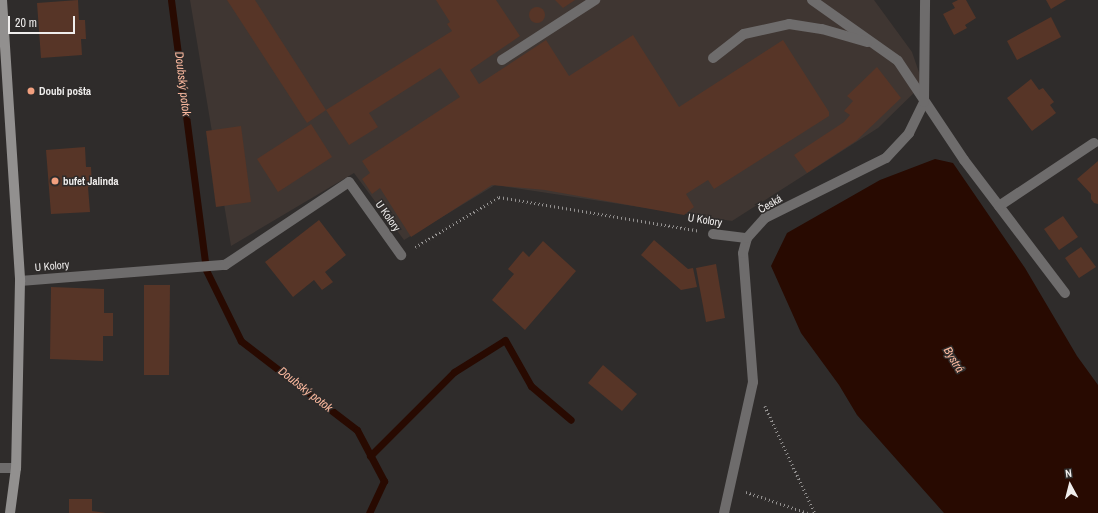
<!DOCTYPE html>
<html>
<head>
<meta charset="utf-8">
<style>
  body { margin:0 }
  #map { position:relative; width:1098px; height:513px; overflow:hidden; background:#2f2c2b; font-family:"Archivo Narrow",sans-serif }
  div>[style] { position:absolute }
  .built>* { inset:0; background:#3f3632 }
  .water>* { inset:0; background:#280a01 }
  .stream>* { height:7px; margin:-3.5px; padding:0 3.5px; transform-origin:3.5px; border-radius:3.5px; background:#280a01 }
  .building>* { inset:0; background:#573527 }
  .round { border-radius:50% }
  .path>* { height:2.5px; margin-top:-1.25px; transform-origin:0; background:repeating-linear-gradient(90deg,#949291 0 1px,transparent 0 4px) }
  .lane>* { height:10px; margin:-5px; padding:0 5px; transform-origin:5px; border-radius:5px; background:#6e6c6c }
  .street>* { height:10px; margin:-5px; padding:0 5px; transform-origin:5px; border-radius:5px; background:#6e6c6c }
  .secondary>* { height:10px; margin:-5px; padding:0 5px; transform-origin:5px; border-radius:5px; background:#92908f }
  .dots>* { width:11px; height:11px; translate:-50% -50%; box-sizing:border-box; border:2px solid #2f2c2b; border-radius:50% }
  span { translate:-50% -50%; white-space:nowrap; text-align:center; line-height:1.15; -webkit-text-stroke:3px #2f2c2b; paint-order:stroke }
  .poi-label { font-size:11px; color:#efedec; font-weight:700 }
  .left { translate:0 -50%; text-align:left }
  .street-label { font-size:11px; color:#efedec }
  .water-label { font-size:12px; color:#fab89e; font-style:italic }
  .north { position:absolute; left:1050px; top:465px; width:40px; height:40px; -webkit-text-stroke:3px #2f2c2b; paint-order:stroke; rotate:353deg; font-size:11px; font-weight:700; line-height:16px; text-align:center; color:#efedec }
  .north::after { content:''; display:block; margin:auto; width:14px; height:18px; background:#efedec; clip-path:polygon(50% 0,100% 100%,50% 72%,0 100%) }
  .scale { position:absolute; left:8px; top:16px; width:67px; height:18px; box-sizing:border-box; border:2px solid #efedec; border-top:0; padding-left:5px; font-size:12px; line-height:14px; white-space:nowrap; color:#efedec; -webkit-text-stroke:3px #2f2c2b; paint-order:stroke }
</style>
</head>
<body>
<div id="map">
  <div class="built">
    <i style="clip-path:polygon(190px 0,874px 0,912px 52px,923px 84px,878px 128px,732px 221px,495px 185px,404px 240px,354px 173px,231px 246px)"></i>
  </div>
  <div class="water">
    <i style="clip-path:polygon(935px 159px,953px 163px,1025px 268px,1077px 356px,1098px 385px,1098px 513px,944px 513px,857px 415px,839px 385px,801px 333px,771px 266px,787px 233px,880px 180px)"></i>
  </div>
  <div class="stream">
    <i style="left:171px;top:0;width:265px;rotate:82.6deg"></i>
    <i style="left:206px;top:270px;width:79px;rotate:63.8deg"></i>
    <i style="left:241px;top:341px;width:146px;rotate:37.5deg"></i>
    <i style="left:357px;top:430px;width:58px;rotate:62.1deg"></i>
    <i style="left:384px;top:481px;width:35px;rotate:115deg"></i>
    <i style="left:370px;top:456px;width:119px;rotate:-45deg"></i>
    <i style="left:454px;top:372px;width:60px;rotate:-32.1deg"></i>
    <i style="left:505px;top:340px;width:53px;rotate:60.5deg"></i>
    <i style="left:531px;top:386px;width:52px;rotate:40.4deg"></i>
  </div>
  <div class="building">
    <i style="clip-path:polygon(78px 0,79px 20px,85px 20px,86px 39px,81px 39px,82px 55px,41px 58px,37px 3px)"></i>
    <i style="clip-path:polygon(227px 0,255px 0,326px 110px,307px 123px)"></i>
    <i style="clip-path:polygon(436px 0,496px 0,520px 36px,470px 70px,479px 84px,546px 40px,569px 76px,633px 35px,679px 107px,783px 40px,829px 112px,829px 116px,714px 189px,708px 180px,686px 194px,694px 207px,684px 215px,545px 190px,492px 185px,411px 237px,380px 188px,372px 194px,362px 179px,370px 173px,362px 161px,460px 97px,440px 68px,369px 113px,378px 127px,349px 145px,326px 110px,452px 31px,447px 24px,450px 22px)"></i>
    <i style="clip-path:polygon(555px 0,575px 0,563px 8px)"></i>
    <i style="clip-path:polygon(958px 0,966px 0,976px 18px,965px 25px,967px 28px,954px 35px,943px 14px,955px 8px,952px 3px)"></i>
    <i style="clip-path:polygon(1046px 0,1066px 0,1051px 9px)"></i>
    <i class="round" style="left:529px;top:7px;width:16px;height:16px"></i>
    <i style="clip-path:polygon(1051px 17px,1061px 37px,1017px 60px,1007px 41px)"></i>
    <i style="clip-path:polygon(877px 67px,901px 98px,856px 141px,807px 173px,794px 155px,844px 122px,850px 115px,844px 111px,853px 101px,847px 96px)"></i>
    <i style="clip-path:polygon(1031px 79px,1039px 90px,1043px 88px,1054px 102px,1050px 105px,1056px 113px,1032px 131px,1007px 98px)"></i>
    <i style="clip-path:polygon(311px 124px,332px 157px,278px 192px,257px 159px)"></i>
    <i style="clip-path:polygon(241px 126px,251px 202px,216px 207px,206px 131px)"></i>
    <i style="clip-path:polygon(85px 147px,86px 167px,91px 167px,92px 186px,88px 187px,90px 212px,51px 214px,46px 150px)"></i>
    <i style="clip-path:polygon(1098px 161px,1098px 204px,1094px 203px,1091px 199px,1091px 194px,1077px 179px)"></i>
    <i style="clip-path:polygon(1063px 216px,1078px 237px,1059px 250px,1044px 229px)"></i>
    <i style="clip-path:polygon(319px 220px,346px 255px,325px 272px,333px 282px,322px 290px,314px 280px,293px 297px,265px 262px)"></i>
    <i style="clip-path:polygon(654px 240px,688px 269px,693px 268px,697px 287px,681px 290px,641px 255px)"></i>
    <i style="clip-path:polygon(543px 241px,576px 271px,525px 330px,492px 300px,514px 274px,508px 269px,523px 251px,529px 257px)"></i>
    <i style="clip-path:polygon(1081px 247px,1096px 267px,1079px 278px,1065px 258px)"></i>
    <i style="clip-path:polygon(716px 264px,725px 318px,706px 322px,696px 268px)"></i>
    <i style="clip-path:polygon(144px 285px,170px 285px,169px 375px,144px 375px)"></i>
    <i style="clip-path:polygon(51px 287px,104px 289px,104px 313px,113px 313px,113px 336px,103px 336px,103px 361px,50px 359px)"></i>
    <i style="clip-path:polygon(603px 365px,637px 394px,622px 411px,588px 383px)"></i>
    <i style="clip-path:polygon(69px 499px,92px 499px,92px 511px,106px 513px,69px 513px)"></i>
  </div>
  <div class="path">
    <i style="left:415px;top:247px;width:98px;rotate:-30.8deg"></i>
    <i style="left:499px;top:197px;width:203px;rotate:9.6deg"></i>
    <i style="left:765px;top:406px;width:118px;rotate:65deg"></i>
    <i style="left:746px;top:492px;width:65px;rotate:18.7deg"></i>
  </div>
  <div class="lane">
    <i style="left:812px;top:0;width:105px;rotate:35.3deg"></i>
    <i style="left:898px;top:61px;width:119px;rotate:56.3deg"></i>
    <i style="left:964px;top:160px;width:167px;rotate:52.8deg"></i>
    <i style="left:713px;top:58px;width:39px;rotate:-38deg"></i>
    <i style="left:744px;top:34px;width:46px;rotate:-12.5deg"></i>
    <i style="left:789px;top:24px;width:33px;rotate:9deg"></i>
    <i style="left:822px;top:29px;width:47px;rotate:16.1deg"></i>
    <i style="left:502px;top:60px;width:111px;rotate:-32.8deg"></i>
    <i style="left:999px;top:206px;width:114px;rotate:-33.6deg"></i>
  </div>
  <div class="street">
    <i style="left:713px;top:234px;width:34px;rotate:7deg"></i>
    <i style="left:20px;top:281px;width:206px;rotate:-4.5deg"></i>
    <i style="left:225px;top:265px;width:149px;rotate:-33.8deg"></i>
    <i style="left:349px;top:182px;width:90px;rotate:54.5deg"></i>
    <i style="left:0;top:468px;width:16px"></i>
    <i style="left:724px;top:513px;width:134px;rotate:-77.5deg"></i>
    <i style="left:753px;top:382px;width:129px;rotate:-94.4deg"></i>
    <i style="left:743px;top:253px;width:16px;rotate:-75deg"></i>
    <i style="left:747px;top:238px;width:27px;rotate:-48deg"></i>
    <i style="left:765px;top:218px;width:135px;rotate:-26.4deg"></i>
    <i style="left:886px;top:158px;width:34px;rotate:-47deg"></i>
    <i style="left:909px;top:133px;width:34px;rotate:-64deg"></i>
    <i style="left:924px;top:102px;width:102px;rotate:-89.4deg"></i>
  </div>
  <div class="secondary">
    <i style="left:2px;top:0;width:282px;rotate:86.3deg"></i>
    <i style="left:20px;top:281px;width:187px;rotate:91.2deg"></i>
    <i style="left:16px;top:468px;width:45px;rotate:97.6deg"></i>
  </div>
  <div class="dots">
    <i style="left:31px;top:91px;background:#f2a07f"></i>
    <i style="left:55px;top:181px;background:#f2a07f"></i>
  </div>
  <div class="poi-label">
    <span class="left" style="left:39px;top:91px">Doubí pošta</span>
    <span class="left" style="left:63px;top:181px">bufet Jalinda</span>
  </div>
  <div class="street-label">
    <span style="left:770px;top:204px;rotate:-30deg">Česká</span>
    <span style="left:388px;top:216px;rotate:55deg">U Kolory</span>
    <span style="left:705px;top:220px;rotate:9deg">U Kolory</span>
    <span style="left:52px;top:266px;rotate:-5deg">U Kolory</span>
  </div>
  <div class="water-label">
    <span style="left:182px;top:84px;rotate:83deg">Doubský potok</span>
    <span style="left:953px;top:360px;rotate:59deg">Bystrá</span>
    <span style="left:305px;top:390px;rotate:38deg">Doubský potok</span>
  </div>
  <div class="north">N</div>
  <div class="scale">20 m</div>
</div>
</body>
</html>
